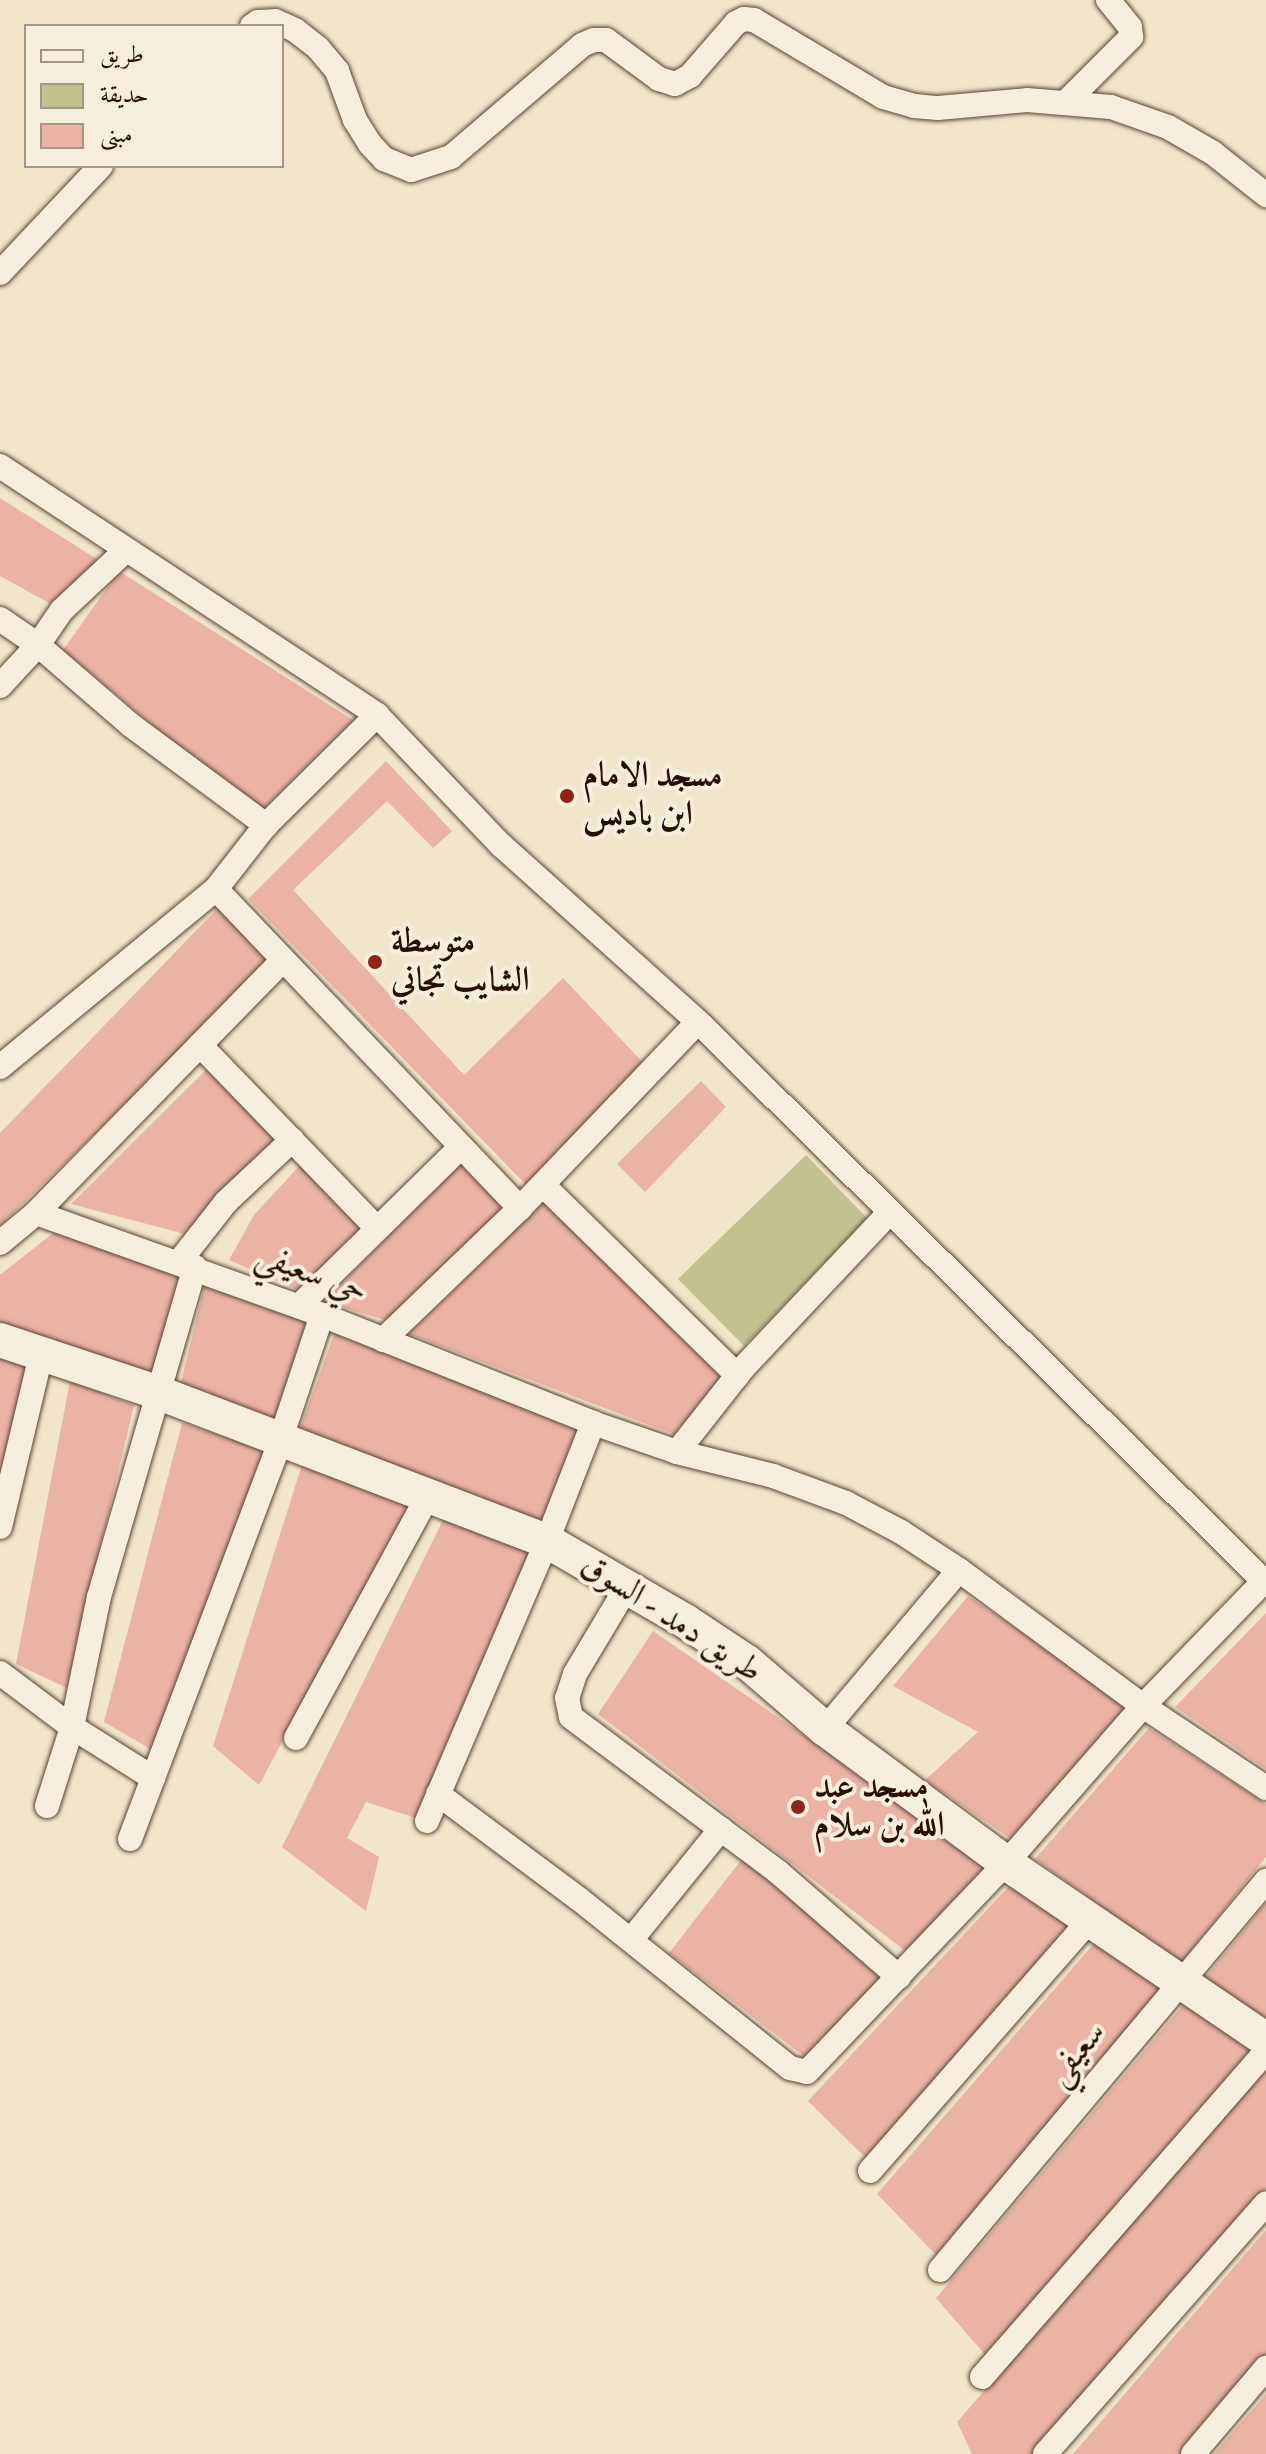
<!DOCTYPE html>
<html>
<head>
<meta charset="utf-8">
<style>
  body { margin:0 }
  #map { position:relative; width:1266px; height:2454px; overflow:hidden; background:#f1e5ca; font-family:"Sorts Mill Goudy",Amiri,serif }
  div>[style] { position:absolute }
  .green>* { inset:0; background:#c2c291 }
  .building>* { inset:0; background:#eab3a4 }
  .roads { filter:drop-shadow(0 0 2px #5a4432) drop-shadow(0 0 2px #5a4432) }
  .street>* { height:24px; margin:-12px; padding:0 12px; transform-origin:12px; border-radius:12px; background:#f6eedd }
  .secondary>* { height:34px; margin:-17px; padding:0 17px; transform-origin:17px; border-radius:17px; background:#f6eedd }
  .dots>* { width:22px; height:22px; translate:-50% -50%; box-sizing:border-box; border:4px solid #f6eedd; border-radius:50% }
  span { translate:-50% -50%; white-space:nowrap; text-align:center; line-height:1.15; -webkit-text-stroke:8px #f6eedd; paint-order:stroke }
  .poi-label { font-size:34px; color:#280f00; font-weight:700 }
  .left { translate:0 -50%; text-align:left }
  .street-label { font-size:34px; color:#280f00 }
  .legend { position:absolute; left:24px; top:24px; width:260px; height:144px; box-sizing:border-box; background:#f6eedd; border:2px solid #a49585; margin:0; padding:10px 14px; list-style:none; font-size:24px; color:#280f00 }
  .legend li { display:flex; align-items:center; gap:16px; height:40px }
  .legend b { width:40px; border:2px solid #a49585 }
</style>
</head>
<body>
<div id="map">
  <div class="green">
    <i style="clip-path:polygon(806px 1155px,867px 1218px,744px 1346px,678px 1279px)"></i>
  </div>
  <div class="building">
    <i style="clip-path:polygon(0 498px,103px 563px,62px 610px,0 576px)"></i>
    <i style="clip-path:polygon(119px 571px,353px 720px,258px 814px,63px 650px)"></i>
    <i style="clip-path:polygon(386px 761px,452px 831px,433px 848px,387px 801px,293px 890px,464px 1075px,563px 978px,651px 1071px,534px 1193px,248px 899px)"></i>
    <i style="clip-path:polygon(220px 906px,277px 955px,0 1226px,0 1133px)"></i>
    <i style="clip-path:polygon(209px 1067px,280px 1140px,185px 1234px,71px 1204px)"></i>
    <i style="clip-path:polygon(701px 1081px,726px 1107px,645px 1192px,617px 1164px)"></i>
    <i style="clip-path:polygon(461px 1162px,506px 1208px,389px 1321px,324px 1302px)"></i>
    <i style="clip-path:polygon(302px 1163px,365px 1228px,301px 1291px,229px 1260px,254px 1215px)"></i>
    <i style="clip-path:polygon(545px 1201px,725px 1378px,676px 1435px,409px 1334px)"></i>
    <i style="clip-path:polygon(57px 1230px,184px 1275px,150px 1380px,0 1326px,0 1275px)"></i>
    <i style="clip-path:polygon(205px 1283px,310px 1321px,272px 1427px,179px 1391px)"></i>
    <i style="clip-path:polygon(335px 1332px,579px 1427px,546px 1523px,298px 1434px)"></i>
    <i style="clip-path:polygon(0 1358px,28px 1368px,0 1485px)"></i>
    <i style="clip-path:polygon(70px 1381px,134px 1405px,67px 1688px,16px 1664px)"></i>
    <i style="clip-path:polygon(182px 1423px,265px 1450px,152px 1750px,104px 1722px)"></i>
    <i style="clip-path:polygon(302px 1465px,409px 1505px,259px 1785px,213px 1746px)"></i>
    <i style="clip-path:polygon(445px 1516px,532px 1548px,416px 1818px,366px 1802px,347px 1838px,379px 1857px,366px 1911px,282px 1847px)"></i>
    <i style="clip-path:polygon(968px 1596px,1134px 1708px,1017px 1843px,925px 1780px,978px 1732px,893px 1686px)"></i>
    <i style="clip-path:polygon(1266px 1613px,1266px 1769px,1175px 1707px)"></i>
    <i style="clip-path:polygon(653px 1631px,990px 1864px,908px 1953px,598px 1714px)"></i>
    <i style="clip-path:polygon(1149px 1728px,1266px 1804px,1266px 1857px,1181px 1963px,1035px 1859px)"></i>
    <i style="clip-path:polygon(742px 1859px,883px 1974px,809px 2060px,669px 1953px)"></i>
    <i style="clip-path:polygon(1013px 1882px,1072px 1926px,866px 2158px,808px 2101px)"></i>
    <i style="clip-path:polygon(1266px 1903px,1266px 2019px,1205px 1978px)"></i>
    <i style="clip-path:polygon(1097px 1940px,1163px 1987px,939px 2258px,877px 2194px)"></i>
    <i style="clip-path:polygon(1185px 2003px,1252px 2048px,987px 2357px,936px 2298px)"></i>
    <i style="clip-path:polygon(1266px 2068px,1266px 2189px,1032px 2454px,972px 2454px,957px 2422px)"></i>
    <i style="clip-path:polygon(1266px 2230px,1266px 2355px,1181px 2454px,1073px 2454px)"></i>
    <i style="clip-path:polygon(1266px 2394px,1266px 2454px,1214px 2454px)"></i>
  </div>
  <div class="roads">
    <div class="street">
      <i style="left:252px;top:26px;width:7px;rotate:-34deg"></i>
      <i style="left:258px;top:22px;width:17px;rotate:-3deg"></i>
      <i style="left:275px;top:21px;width:22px;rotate:24deg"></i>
      <i style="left:295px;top:30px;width:29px;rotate:38deg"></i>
      <i style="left:318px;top:48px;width:30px;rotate:50deg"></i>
      <i style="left:337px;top:71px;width:52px;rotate:69.8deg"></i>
      <i style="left:355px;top:120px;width:28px;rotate:58deg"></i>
      <i style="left:370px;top:144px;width:21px;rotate:47deg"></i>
      <i style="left:384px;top:159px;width:29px;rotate:22deg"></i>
      <i style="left:411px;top:170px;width:42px;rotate:-18deg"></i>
      <i style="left:451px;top:157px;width:172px;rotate:-40.5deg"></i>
      <i style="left:582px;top:45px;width:13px;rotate:-23deg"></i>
      <i style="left:594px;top:40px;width:12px"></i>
      <i style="left:606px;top:40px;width:66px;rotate:36.3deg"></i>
      <i style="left:659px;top:79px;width:17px;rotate:17deg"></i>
      <i style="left:675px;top:84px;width:17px;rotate:-28deg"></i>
      <i style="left:690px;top:76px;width:70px;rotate:-49deg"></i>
      <i style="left:736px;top:23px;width:9px;rotate:-27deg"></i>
      <i style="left:744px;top:19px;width:10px;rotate:6deg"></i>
      <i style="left:754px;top:20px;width:150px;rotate:30.8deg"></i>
      <i style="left:883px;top:97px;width:32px;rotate:16deg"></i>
      <i style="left:914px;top:106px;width:24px;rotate:5deg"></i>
      <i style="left:938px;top:108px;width:89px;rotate:-5.1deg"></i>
      <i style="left:1027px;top:100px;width:84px;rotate:4.8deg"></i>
      <i style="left:1111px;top:107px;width:60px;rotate:19.3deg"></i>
      <i style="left:1168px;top:127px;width:52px;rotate:30deg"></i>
      <i style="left:1213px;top:153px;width:68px;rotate:38.4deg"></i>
      <i style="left:1067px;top:101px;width:91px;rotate:-45deg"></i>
      <i style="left:1131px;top:37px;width:10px;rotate:-96deg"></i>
      <i style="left:1130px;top:27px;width:35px;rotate:-129deg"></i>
      <i style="left:0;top:273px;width:147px;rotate:-46.7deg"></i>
      <i style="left:0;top:466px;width:452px;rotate:33.4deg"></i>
      <i style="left:377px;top:715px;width:180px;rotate:46.4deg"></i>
      <i style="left:501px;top:845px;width:265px;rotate:41.9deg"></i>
      <i style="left:698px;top:1022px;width:798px;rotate:44.64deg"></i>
      <i style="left:0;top:619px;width:46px;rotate:34.4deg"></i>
      <i style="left:38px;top:645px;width:124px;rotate:40.8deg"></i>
      <i style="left:132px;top:726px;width:167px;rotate:36.5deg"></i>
      <i style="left:0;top:686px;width:56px;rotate:-47.2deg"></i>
      <i style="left:38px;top:645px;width:42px;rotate:-55.6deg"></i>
      <i style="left:62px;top:610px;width:86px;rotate:-43.1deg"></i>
      <i style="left:216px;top:889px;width:441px;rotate:46.4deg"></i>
      <i style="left:200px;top:1045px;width:253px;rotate:46deg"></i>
      <i style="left:0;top:1067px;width:280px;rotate:-39.5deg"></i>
      <i style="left:216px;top:889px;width:81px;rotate:-52deg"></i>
      <i style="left:266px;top:825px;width:156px;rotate:-44.7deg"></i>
      <i style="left:543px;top:1185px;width:272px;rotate:44.4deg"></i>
      <i style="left:36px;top:1213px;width:304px;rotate:19.6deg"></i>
      <i style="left:322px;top:1315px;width:292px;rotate:21.7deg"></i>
      <i style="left:593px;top:1423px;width:89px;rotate:19deg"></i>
      <i style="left:677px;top:1452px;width:99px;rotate:14deg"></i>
      <i style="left:773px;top:1476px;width:78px;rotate:20.3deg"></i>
      <i style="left:846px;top:1503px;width:62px;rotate:27.8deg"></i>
      <i style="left:901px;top:1532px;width:69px;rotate:33.2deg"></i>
      <i style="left:959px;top:1570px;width:229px;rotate:36.5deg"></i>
      <i style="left:1143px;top:1706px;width:148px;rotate:33.7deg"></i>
      <i style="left:0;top:1243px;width:47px;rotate:-39.8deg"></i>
      <i style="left:36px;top:1213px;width:352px;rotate:-45.7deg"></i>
      <i style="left:179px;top:1262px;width:76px;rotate:-51.9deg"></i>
      <i style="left:226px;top:1202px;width:91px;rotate:-43.2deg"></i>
      <i style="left:299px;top:1306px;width:227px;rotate:-44.5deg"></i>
      <i style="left:383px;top:1340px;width:190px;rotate:-43.9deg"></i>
      <i style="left:520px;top:1208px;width:257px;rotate:-46.3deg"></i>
      <i style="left:677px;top:1452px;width:107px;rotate:-51.8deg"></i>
      <i style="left:743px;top:1368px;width:213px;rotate:-46.7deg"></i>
      <i style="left:0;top:1527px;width:177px;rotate:-76.6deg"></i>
      <i style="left:627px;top:1587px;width:101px;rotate:120.9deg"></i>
      <i style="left:575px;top:1674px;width:25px;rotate:108deg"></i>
      <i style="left:567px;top:1698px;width:19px;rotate:78deg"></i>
      <i style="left:571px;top:1717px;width:259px;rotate:36.8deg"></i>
      <i style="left:778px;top:1872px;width:160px;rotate:41deg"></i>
      <i style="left:0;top:1673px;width:90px;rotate:36.9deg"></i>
      <i style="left:72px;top:1727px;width:96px;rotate:32.2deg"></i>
      <i style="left:825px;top:1729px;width:208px;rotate:-49.9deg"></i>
      <i style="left:296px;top:1738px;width:273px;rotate:-61.4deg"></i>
      <i style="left:438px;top:1794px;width:176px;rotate:36.7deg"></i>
      <i style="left:579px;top:1899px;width:270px;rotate:38.7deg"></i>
      <i style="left:790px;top:2068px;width:17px;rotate:13deg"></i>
      <i style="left:807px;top:2072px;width:289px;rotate:-46.4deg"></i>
      <i style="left:1006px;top:1863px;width:208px;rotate:-48.9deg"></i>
      <i style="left:1143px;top:1706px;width:174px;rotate:-45.9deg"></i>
      <i style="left:47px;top:1806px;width:83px;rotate:-72.4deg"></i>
      <i style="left:72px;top:1727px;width:133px;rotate:-78.3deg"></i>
      <i style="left:99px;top:1597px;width:344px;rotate:-73.8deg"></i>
      <i style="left:427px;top:1821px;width:305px;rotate:-66.8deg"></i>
      <i style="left:547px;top:1541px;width:127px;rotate:-68.7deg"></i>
      <i style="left:130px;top:1839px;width:425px;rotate:-69.3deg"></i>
      <i style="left:280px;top:1441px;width:133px;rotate:-71.6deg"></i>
      <i style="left:631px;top:1940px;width:143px;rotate:-51deg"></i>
      <i style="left:870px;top:2171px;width:334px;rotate:-48.8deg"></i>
      <i style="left:940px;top:2270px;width:508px;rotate:-50.04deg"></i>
      <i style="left:982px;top:2377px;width:432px;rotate:-48.9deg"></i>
      <i style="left:1045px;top:2454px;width:334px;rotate:-48.6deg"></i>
      <i style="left:1193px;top:2454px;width:113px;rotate:-49.7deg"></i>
    </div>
    <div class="secondary">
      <i style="left:0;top:1340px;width:168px;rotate:18.4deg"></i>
      <i style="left:159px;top:1393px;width:415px;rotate:20.9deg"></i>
      <i style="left:547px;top:1541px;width:160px;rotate:30.1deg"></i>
      <i style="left:685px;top:1621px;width:74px;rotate:33.5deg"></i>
      <i style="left:747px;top:1662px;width:103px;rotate:40.7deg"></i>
      <i style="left:825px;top:1729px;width:225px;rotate:36.5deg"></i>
      <i style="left:1006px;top:1863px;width:315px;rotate:34.2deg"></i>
    </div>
  </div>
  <div class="dots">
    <i style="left:567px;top:796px;background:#8f2418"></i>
    <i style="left:375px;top:962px;background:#8f2418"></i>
    <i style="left:798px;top:1807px;background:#8f2418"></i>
  </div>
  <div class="poi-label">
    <span class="left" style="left:583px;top:796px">مسجد الامام<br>ابن باديس</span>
    <span class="left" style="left:391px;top:962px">متوسطة<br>الشايب تجاني</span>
    <span class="left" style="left:814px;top:1807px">مسجد عبد<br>الله بن سلام</span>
  </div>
  <div class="street-label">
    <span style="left:311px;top:1275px;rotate:21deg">حي سعيفي</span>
    <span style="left:671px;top:1619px;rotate:33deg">طريق دمد - السوق</span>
    <span style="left:1077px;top:2054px;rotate:-50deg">سعيفي</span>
  </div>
  <ul class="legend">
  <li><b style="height:10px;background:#f6eedd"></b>طريق</li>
  <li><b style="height:22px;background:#c2c291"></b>حديقة</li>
  <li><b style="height:22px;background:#eab3a4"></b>مبنى</li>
  </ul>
</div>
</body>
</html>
